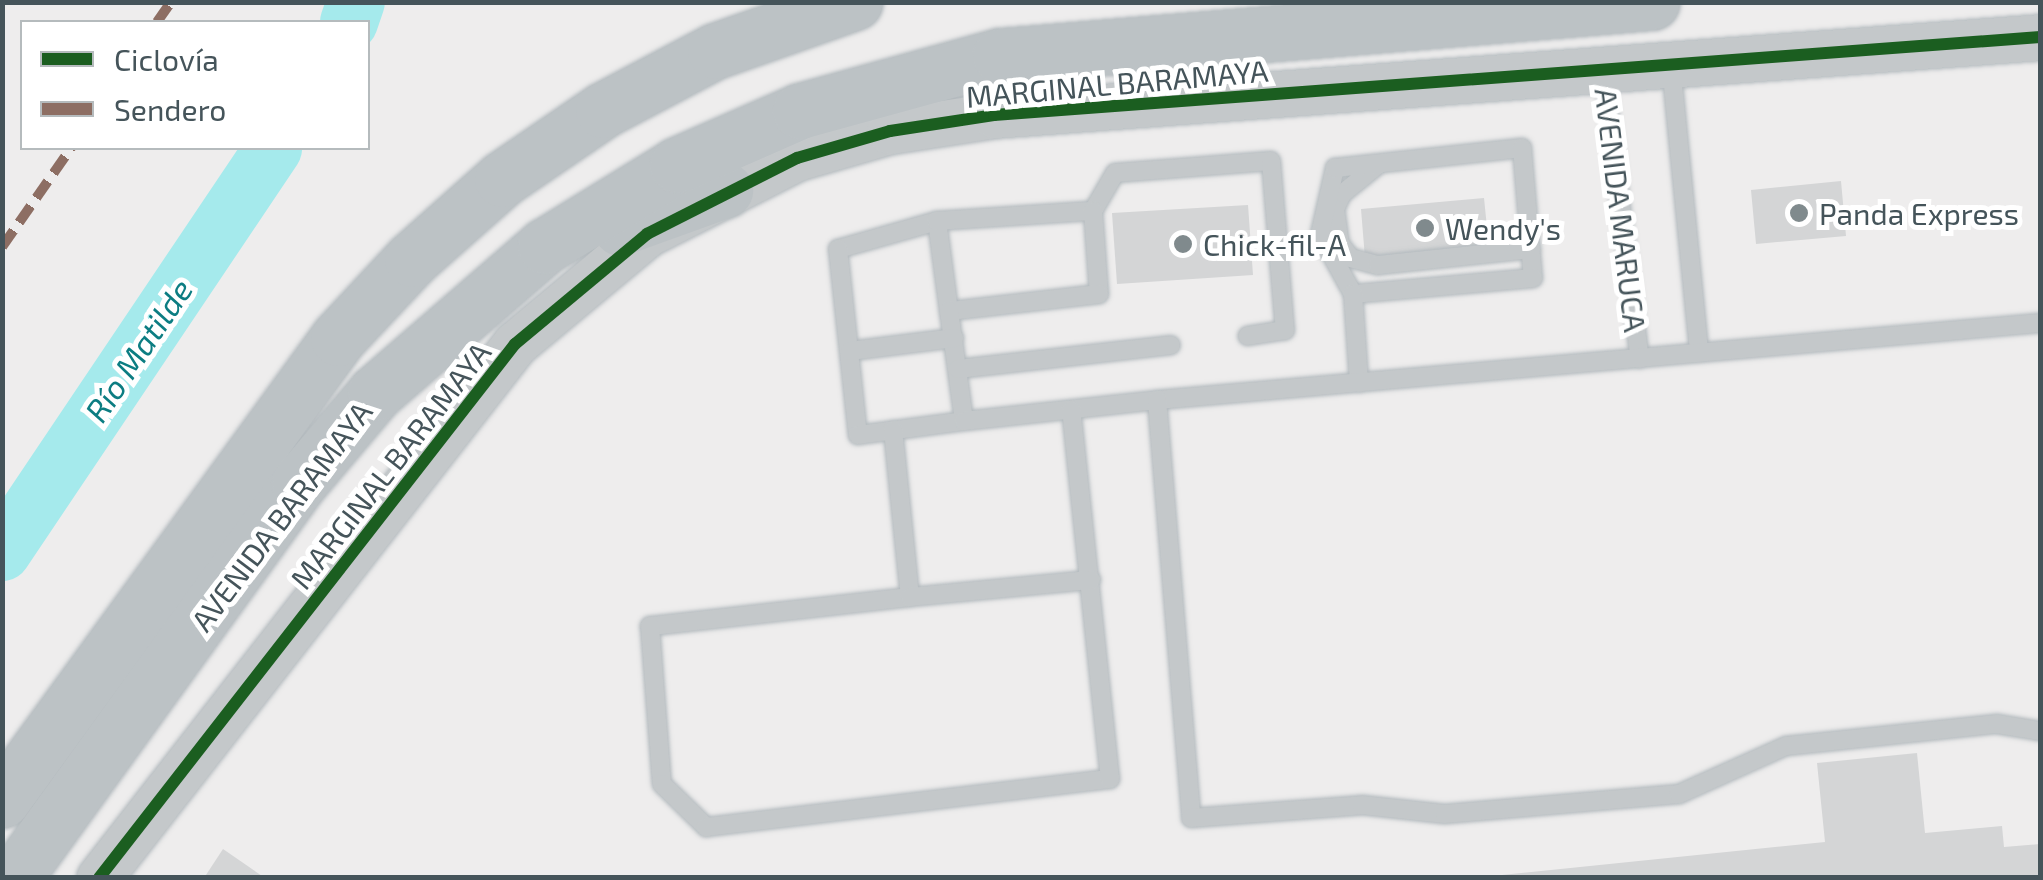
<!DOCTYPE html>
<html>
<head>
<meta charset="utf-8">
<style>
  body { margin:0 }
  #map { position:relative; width:2043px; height:880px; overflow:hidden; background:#eeeded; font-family:"Exo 2",sans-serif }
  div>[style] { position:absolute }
  .river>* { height:58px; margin:-29px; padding:0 29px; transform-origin:29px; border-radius:29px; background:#a5eaec }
  .building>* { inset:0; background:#d4d5d6 }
  .roads { filter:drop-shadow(0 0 2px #b2b9bd) drop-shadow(0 0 2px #b2b9bd) }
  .service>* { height:18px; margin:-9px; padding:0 9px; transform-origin:9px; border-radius:9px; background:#c4c8ca }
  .tertiary>* { height:45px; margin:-22.5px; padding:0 22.5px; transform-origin:22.5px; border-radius:22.5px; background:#c4c8ca }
  .trunk>* { height:55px; margin:-27.5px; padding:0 27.5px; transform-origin:27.5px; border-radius:27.5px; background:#bcc2c5 }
  .quiet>* { height:10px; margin-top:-5px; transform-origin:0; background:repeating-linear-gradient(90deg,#8d6e63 0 20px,transparent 0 30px) }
  .cycleway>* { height:12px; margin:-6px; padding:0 6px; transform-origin:6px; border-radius:6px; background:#1b5e20 }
  .dots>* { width:28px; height:28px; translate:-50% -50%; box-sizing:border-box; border:5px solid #fff; border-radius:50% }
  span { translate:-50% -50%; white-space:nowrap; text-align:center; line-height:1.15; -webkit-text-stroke:10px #fff; paint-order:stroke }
  .street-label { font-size:30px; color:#45545a }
  .poi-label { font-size:30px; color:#45545a }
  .left { translate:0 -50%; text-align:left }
  .water-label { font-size:32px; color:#0c7d82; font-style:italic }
  .frame { position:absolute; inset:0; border:5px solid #45545a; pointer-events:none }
  .legend { position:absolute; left:20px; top:20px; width:350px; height:130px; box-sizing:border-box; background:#fff; border:2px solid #b5bbbd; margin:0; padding:12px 18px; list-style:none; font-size:30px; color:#45545a }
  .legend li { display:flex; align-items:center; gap:20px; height:50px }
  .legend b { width:50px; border:2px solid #b5bbbd }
</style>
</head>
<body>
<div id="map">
  <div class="river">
    <i style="left:349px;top:22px;width:21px;rotate:-71deg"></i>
    <i style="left:2px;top:552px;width:486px;rotate:-56.1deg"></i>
  </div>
  <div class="building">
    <i style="clip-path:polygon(1841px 181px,1846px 236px,1756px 244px,1751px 190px)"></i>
    <i style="clip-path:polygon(1484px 198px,1489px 247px,1365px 258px,1361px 209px)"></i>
    <i style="clip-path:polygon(1248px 205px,1253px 275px,1117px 284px,1112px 213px)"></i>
    <i style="clip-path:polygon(1917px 753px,1925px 833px,2002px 826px,2004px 847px,2040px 844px,2040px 878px,1473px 878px,1825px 842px,1817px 763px)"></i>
    <i style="clip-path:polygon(223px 849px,265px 878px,204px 878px)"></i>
  </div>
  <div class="roads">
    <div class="service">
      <i style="left:1671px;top:65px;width:289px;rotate:84.4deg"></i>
      <i style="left:1604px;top:72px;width:289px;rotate:82.9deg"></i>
      <i style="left:1379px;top:164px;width:48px;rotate:141deg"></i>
      <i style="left:1342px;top:194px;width:17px;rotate:115deg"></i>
      <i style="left:1335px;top:209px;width:35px;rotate:82deg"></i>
      <i style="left:1340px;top:244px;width:18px;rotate:52deg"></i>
      <i style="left:1351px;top:258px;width:28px;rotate:15deg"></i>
      <i style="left:1378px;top:265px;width:154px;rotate:-6deg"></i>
      <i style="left:1093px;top:211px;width:44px;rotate:-59.9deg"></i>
      <i style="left:1115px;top:173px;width:156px;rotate:-4.4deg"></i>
      <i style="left:1271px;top:161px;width:170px;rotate:85.3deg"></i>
      <i style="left:1285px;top:330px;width:38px;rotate:171deg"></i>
      <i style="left:937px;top:221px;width:103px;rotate:164.2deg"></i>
      <i style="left:838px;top:249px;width:187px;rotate:83.9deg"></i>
      <i style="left:858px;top:435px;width:107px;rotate:-7.5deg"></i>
      <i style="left:1353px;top:294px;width:68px;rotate:-118.8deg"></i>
      <i style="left:1320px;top:234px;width:68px;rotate:-77.2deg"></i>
      <i style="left:1335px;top:168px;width:188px;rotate:-6.1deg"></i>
      <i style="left:1522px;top:148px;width:130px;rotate:85.2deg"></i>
      <i style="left:1533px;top:278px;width:181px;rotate:174.9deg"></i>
      <i style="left:1353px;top:294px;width:89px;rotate:86.1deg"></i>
      <i style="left:949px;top:311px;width:91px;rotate:-97.6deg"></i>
      <i style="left:937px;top:221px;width:156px;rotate:-3.7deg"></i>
      <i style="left:1093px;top:211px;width:83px;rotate:85.9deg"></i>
      <i style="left:1099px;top:294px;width:151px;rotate:173.5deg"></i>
      <i style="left:949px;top:311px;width:111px;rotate:82.2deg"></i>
      <i style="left:964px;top:421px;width:194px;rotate:-6.2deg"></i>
      <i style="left:2040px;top:323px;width:886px;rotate:175.02deg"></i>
      <i style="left:1157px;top:400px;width:419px;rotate:85.3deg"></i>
      <i style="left:1191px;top:818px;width:171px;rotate:-4.3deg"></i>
      <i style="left:1362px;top:805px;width:83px;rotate:6.2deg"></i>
      <i style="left:1445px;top:814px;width:235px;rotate:-4.9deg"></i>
      <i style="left:1679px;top:794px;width:117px;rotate:-24.2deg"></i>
      <i style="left:1786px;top:746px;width:212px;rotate:-6deg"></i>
      <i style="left:1997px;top:724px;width:44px;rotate:9.2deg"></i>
      <i style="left:850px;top:351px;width:105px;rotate:-7.1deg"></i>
      <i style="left:958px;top:369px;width:214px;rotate:-6.4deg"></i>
      <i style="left:893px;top:430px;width:168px;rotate:84.2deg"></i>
      <i style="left:910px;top:597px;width:262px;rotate:173.6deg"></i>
      <i style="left:650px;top:626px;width:158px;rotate:85.7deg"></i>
      <i style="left:662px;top:784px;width:62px;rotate:44.3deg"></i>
      <i style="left:706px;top:827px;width:407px;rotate:-6.8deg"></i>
      <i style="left:1110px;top:779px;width:371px;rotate:-96deg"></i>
      <i style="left:910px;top:597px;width:182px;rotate:-5.4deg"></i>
    </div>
    <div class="tertiary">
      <i style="left:99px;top:878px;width:677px;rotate:-52.08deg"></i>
      <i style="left:515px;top:344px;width:172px;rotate:-39.8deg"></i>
      <i style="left:647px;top:234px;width:168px;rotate:-26.9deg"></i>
      <i style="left:797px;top:158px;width:97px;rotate:-16.2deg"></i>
      <i style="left:890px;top:131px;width:105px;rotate:-8.7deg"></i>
      <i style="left:994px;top:115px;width:1049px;rotate:-4.26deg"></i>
    </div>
    <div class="trunk">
      <i style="left:620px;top:228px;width:112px;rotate:-19.9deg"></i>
      <i style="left:2px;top:800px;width:571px;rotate:-53.97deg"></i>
      <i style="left:338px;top:338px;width:108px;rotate:-46.9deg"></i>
      <i style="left:412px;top:259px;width:120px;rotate:-41.6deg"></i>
      <i style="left:502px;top:179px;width:122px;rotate:-34.3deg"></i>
      <i style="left:603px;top:110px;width:127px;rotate:-27.8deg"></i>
      <i style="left:715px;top:51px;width:148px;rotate:-19.3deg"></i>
      <i style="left:14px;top:878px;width:487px;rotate:-54.2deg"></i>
      <i style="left:299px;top:483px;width:118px;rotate:-49.8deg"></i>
      <i style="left:375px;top:393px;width:225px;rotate:-40.9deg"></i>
      <i style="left:545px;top:246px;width:155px;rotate:-31.5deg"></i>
      <i style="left:677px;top:165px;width:134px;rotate:-23.7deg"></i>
      <i style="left:800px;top:111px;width:207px;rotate:-15.4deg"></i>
      <i style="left:1000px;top:56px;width:654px;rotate:-4.73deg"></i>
    </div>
  </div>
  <div class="quiet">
    <i style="left:157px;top:22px;width:24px;rotate:-55deg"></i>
    <i style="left:2px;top:247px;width:121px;rotate:-55.1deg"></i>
  </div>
  <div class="cycleway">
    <i style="left:99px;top:878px;width:677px;rotate:-52.08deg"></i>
    <i style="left:515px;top:344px;width:172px;rotate:-39.8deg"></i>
    <i style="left:647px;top:234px;width:168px;rotate:-26.9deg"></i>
    <i style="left:797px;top:158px;width:97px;rotate:-16.2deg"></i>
    <i style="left:890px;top:131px;width:105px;rotate:-8.7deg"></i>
    <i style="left:994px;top:115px;width:1049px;rotate:-4.26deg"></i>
  </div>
  <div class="dots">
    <i style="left:1799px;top:213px;background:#808a8d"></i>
    <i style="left:1425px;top:228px;background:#808a8d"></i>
    <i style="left:1183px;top:244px;background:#808a8d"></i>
  </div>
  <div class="street-label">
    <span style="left:1117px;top:83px;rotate:-5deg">MARGINAL BARAMAYA</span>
    <span style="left:1621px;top:210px;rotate:83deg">AVENIDA MARUCA</span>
    <span style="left:390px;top:465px;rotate:-52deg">MARGINAL BARAMAYA</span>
    <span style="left:281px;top:516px;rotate:-53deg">AVENIDA BARAMAYA</span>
  </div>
  <div class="poi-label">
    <span class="left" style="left:1819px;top:213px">Panda Express</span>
    <span class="left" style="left:1445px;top:228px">Wendy's</span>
    <span class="left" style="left:1203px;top:244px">Chick-fil-A</span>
  </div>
  <div class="water-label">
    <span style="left:138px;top:350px;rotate:-56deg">Río Matilde</span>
  </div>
  <div class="frame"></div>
  <ul class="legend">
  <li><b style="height:12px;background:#1b5e20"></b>Ciclovía</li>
  <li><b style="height:12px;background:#8d6e63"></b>Sendero</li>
  </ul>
</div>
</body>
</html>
